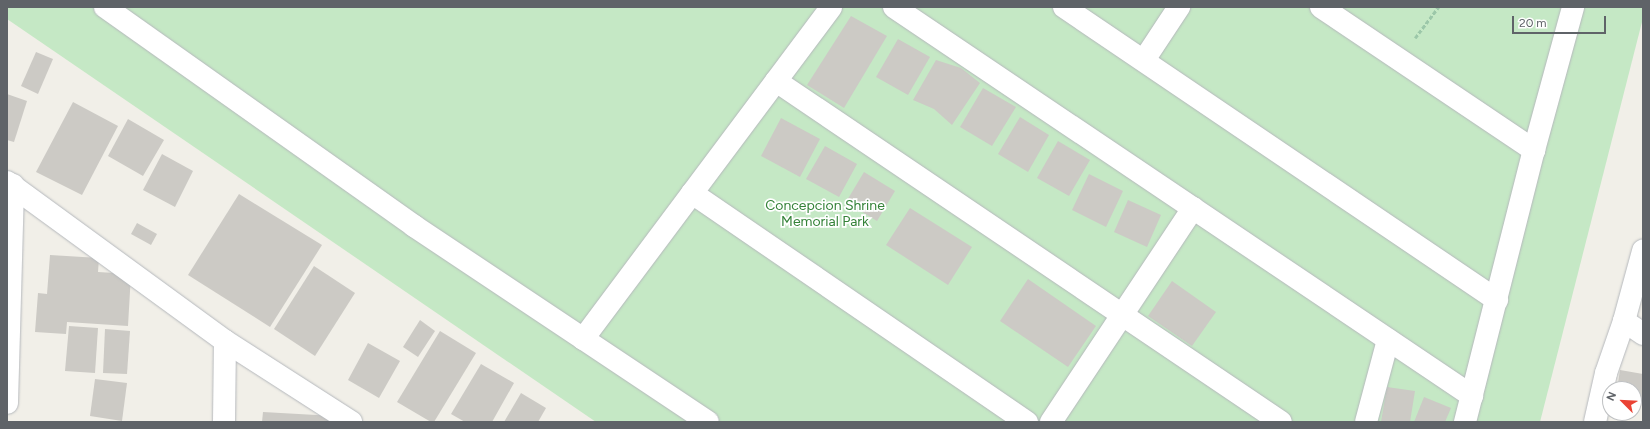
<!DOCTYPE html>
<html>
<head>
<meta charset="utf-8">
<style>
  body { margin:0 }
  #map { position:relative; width:1650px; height:429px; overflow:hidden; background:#f1efe8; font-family:Figtree,sans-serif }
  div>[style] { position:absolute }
  .green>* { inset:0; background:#c5e8c5 }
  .building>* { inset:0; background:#cccac5 }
  .path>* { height:2.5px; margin-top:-1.25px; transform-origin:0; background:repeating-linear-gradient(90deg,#9cc7a9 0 4px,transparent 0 6px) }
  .roads { filter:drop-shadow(0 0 1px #b5b8bc) drop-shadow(0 0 1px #b5b8bc) }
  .minor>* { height:22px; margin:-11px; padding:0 11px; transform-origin:11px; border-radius:11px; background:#fff }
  span { translate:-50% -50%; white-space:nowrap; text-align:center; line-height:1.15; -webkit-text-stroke:3.5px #fff; paint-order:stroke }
  .park-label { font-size:14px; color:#348238 }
  .frame { position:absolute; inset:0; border:8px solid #5f6368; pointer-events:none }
  .north { position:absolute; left:1602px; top:381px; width:40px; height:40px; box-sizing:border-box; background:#fff; border:1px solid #bfc1c3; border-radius:50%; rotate:294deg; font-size:11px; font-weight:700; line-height:16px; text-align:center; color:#5f6368 }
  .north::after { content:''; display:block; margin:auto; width:14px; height:18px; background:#ea4335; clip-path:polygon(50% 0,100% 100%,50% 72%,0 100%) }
  .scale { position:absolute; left:1512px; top:16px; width:94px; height:18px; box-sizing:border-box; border:2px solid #5f6368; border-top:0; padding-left:5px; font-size:12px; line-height:14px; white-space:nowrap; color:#5f6368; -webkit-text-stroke:3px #fff; paint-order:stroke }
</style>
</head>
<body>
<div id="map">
  <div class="green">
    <i style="clip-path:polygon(7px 7px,1643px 7px,1643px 18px,1540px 422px,596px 422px,7px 19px)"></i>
  </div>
  <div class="building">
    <i style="clip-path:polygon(851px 16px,887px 36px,844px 108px,807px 85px)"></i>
    <i style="clip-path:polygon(898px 39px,930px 57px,908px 95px,876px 77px)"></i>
    <i style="clip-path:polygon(36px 52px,53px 59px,38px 94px,21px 86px)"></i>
    <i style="clip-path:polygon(936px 60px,961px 68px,980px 83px,952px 125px,934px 109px,913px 100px)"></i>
    <i style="clip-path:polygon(983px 88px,1016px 107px,992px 146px,960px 127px)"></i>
    <i style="clip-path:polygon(7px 94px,27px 101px,14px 142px,7px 140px)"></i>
    <i style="clip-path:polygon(73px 102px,118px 126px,82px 195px,36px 172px)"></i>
    <i style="clip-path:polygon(1020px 117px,1049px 135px,1028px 172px,998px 154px)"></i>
    <i style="clip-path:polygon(781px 118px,820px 139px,800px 177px,761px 156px)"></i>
    <i style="clip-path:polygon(128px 119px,164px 140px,143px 176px,108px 156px)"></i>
    <i style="clip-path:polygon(1058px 141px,1090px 160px,1069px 196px,1037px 178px)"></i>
    <i style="clip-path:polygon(825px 146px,857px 164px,839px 197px,806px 179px)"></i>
    <i style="clip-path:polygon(162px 154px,193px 171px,175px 207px,143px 190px)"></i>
    <i style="clip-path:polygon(864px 172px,895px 191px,877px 221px,846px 202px)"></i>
    <i style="clip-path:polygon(1089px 174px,1123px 191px,1106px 227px,1072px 210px)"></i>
    <i style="clip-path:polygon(239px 194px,322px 245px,270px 327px,188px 275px)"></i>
    <i style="clip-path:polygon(1128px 200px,1161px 215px,1147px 247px,1114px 232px)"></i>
    <i style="clip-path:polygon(910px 208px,972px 247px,948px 285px,886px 245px)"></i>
    <i style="clip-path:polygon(137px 223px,157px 234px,151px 245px,131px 234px)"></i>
    <i style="clip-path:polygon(50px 255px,99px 258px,98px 272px,131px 274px,128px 326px,67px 322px,66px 334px,35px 332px,38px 293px,47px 294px)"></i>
    <i style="clip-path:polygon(314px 266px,355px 293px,315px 356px,274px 329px)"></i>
    <i style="clip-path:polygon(1028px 279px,1096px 326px,1068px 367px,1000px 321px)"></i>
    <i style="clip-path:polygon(1172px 281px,1216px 312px,1192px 346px,1148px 316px)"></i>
    <i style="clip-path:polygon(420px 320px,435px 331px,418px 357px,403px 347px)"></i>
    <i style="clip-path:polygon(69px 326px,98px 328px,95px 373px,65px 371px)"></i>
    <i style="clip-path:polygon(105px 329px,130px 331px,127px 374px,103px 373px)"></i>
    <i style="clip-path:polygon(440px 331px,476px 353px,434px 422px,431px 422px,397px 402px)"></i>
    <i style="clip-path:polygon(368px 343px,400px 361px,379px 398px,348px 380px)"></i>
    <i style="clip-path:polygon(481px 364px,514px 383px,492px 422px,465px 422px,451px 414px)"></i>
    <i style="clip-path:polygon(1620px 370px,1643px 374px,1643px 401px,1634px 400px,1634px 389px,1617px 389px)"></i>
    <i style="clip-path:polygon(95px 379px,127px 383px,122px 421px,90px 416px)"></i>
    <i style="clip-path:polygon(1387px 387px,1415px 391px,1410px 422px,1381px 422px)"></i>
    <i style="clip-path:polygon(521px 393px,546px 408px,538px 422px,504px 422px)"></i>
    <i style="clip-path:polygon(1424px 397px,1451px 408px,1445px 422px,1414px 422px)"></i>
    <i style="clip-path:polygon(263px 412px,334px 416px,334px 422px,262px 422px)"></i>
  </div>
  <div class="path">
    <i style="left:1415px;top:38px;width:39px;rotate:-53deg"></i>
  </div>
  <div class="roads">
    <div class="minor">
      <i style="left:105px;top:7px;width:379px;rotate:35.3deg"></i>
      <i style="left:414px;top:226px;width:353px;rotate:33.7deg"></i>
      <i style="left:894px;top:7px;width:697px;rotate:33.94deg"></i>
      <i style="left:1064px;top:7px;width:523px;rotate:34.09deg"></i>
      <i style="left:1321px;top:7px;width:257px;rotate:33.9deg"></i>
      <i style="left:1144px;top:60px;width:64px;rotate:-56.6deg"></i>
      <i style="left:776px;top:81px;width:609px;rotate:34.03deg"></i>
      <i style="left:7px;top:182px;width:270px;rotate:36.1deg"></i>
      <i style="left:225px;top:341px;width:150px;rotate:32.7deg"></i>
      <i style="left:692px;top:193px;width:406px;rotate:34.4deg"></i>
      <i style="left:1624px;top:321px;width:23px;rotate:34deg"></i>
      <i style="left:583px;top:339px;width:414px;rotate:-53.2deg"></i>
      <i style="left:7px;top:403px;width:218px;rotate:-88.4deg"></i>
      <i style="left:224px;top:422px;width:81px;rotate:-89.3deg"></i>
      <i style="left:1051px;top:422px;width:257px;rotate:-56.4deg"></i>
      <i style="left:1366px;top:422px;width:85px;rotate:-75deg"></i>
      <i style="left:1465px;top:422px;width:281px;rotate:-75.8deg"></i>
      <i style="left:1534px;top:150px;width:148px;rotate:-74.7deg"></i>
      <i style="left:1595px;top:422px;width:50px;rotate:-77.3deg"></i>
      <i style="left:1606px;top:373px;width:55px;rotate:-70.9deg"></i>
      <i style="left:1624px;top:321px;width:73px;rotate:-74.8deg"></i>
    </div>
  </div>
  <div class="park-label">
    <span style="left:825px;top:214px">Concepcion Shrine<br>Memorial Park</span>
  </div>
  <div class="frame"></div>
  <div class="north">N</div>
  <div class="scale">20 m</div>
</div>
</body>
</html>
